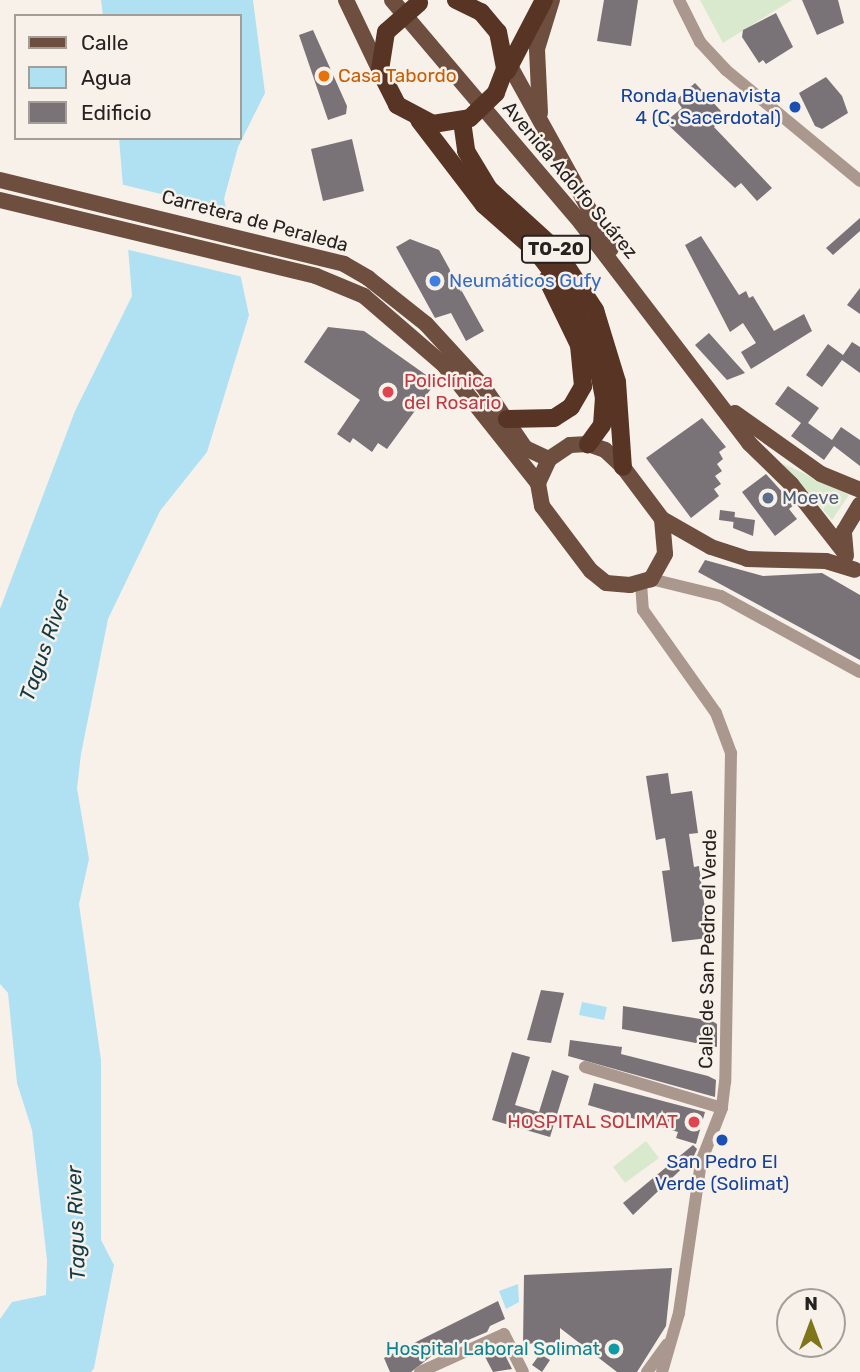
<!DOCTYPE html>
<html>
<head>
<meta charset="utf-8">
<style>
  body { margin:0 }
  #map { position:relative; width:860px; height:1372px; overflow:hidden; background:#f8f1ea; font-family:Rubik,sans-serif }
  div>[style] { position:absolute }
  .green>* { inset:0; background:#d9e9ce }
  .water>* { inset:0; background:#afe1f3 }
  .pier>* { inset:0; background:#f8f1ea }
  .building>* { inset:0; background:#797277 }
  .minor>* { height:12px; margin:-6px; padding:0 6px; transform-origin:6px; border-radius:6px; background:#aa988f }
  .major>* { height:16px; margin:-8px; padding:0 8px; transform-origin:8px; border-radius:8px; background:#6d4e3f }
  .highway>* { height:18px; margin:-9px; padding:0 9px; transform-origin:9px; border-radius:9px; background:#573424 }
  .highway-bridge>* { height:18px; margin:-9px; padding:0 9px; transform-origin:9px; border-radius:9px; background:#573424 }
  .dots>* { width:19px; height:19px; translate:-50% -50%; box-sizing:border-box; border:4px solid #f8f1ea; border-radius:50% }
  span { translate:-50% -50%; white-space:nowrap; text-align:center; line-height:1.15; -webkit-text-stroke:5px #f8f1ea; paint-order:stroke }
  .shield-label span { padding:2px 5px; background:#f8f1ea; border:2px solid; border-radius:5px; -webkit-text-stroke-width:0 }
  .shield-label { font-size:18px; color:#252220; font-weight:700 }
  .food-label { font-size:19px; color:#c56008 }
  .left { translate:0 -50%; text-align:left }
  .transit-label { font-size:19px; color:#164399 }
  .right { translate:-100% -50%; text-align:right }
  .street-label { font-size:19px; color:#252220 }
  .shop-label { font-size:19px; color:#366cbe }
  .health-label { font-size:19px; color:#be3a42 }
  .service-label { font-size:19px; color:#4e5e75 }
  .culture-label { font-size:19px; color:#0d838f }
  .water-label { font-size:21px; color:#0f3c49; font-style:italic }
  .legend { position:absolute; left:14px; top:14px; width:228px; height:126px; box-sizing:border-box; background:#f8f1ea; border:2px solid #a49e99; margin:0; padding:9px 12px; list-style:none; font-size:21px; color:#252220 }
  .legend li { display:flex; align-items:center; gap:14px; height:35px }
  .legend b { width:35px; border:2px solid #a49e99 }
  .north { position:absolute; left:776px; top:1288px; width:70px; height:70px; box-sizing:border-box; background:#f8f1ea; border:2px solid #a49e99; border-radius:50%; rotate:0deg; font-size:19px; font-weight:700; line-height:28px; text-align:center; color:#252220 }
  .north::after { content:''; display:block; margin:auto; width:24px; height:32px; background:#807518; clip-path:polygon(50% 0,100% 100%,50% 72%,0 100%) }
</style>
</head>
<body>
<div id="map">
  <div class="green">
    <i style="clip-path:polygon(700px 0,792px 0,723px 43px)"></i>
    <i style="clip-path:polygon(782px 463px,849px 495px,832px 520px)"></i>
    <i style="clip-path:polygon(646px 1141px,659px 1158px,625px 1183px,613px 1167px)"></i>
  </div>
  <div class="water">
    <i style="clip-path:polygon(101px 0,253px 0,265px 93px,238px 147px,224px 199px,249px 315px,207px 452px,160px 511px,108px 619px,81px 754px,77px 788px,89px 859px,79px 904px,101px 1060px,101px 1240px,114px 1265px,94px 1368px,91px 1372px,0 1372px,0 1319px,12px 1302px,46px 1295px,47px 1260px,32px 1130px,17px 1083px,8px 993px,0 984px,0 609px,75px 411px,132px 296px,119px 138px,240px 138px,240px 16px,103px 16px)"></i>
    <i style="clip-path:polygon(582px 1002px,607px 1007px,604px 1020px,579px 1015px)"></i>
    <i style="clip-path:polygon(518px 1284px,519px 1302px,506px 1309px,499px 1291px)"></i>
  </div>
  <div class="pier">
    <i style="clip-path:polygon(120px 184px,230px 211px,243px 277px,125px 249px)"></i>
  </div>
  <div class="building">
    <i style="clip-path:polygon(604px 0,638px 0,631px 46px,597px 41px)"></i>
    <i style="clip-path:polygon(802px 0,838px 0,844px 23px,817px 35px)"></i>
    <i style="clip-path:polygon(776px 13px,793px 47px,766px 64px,763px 60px,759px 63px,742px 37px,743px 30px)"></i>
    <i style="clip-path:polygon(313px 30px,347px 106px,346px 114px,328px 120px,299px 35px)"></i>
    <i style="clip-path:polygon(826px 77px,842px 96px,848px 113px,822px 129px,815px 126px,799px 93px)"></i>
    <i style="clip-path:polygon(695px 83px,721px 111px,717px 115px,722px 120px,714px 127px,772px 188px,757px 201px,741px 183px,735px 188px,665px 122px,682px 108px,676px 100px)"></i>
    <i style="clip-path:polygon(352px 139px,364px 191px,323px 201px,311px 149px)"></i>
    <i style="clip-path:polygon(860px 218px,860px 231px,833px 255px,826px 248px)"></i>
    <i style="clip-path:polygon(701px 236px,739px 295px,746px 291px,749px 298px,753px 296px,774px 331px,804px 314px,812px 331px,751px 369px,741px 352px,756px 343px,743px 323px,730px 332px,685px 245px)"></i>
    <i style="clip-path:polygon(410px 239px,439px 250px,484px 331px,466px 341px,451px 313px,435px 318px,396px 247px)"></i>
    <i style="clip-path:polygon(860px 288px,860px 314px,847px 305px)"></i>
    <i style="clip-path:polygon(328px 327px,364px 331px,436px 382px,387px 449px,378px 443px,372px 452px,353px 438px,350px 443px,337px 434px,360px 400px,304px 362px)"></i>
    <i style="clip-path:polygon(709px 333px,734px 361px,745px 373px,727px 380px,695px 345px)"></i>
    <i style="clip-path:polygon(852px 342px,860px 347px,860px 373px,842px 360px,822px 387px,806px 375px,828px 344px,843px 355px)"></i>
    <i style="clip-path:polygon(788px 386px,819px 408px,808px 423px,832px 440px,841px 427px,860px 440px,860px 466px,834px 446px,824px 460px,791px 436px,801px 423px,775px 404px)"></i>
    <i style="clip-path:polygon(702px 418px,726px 447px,719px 452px,723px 459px,717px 464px,722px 471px,715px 476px,721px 484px,714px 489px,719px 496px,691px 518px,646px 458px)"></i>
    <i style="clip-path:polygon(766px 474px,794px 505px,789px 509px,797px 519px,775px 536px,742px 492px)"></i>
    <i style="clip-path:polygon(720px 510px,735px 512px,734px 522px,719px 520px)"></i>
    <i style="clip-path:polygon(734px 517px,755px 520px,753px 536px,733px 528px)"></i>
    <i style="clip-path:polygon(705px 560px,763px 576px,822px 573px,860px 595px,860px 660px,698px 572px)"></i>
    <i style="clip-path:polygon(668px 773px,671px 794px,692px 791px,698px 833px,689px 834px,694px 867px,699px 866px,709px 938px,672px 942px,662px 871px,670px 870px,665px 838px,656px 840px,646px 776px)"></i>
    <i style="clip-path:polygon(541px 990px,564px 993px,551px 1043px,527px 1040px)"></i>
    <i style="clip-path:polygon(623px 1006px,712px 1021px,717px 1024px,717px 1047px,622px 1029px)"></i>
    <i style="clip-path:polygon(570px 1040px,622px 1047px,621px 1054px,708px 1076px,716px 1080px,715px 1097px,568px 1056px)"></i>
    <i style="clip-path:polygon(512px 1052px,530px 1057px,515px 1105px,539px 1112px,552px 1070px,569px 1076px,550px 1137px,492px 1120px)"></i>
    <i style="clip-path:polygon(594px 1083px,705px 1112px,696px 1144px,676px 1138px,678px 1132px,588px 1105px)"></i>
    <i style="clip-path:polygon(693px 1145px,697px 1149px,693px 1158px,633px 1215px,623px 1203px)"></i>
    <i style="clip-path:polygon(672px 1268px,666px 1326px,637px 1372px,617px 1372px,560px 1328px,560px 1342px,523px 1344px,524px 1275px)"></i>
    <i style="clip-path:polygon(498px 1301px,505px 1319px,490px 1326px,487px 1332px,433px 1355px,411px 1372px,390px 1372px,384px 1358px)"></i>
    <i style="clip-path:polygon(495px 1348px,502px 1349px,512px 1369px,493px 1372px,483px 1353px)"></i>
    <i style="clip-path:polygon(540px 1354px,550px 1360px,542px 1372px,532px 1365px)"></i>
  </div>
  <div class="minor">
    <i style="left:679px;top:0;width:47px;rotate:63.4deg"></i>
    <i style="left:700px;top:42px;width:38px;rotate:47deg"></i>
    <i style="left:726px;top:70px;width:174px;rotate:39.6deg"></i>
    <i style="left:651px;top:579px;width:72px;rotate:13.7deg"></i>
    <i style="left:721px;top:596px;width:158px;rotate:28.7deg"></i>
    <i style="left:641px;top:583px;width:27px;rotate:86deg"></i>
    <i style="left:643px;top:610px;width:126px;rotate:54.7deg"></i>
    <i style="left:716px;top:713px;width:43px;rotate:69.4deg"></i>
    <i style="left:731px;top:753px;width:329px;rotate:91deg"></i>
    <i style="left:725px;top:1082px;width:26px;rotate:97deg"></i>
    <i style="left:722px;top:1108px;width:58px;rotate:111.3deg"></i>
    <i style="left:701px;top:1162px;width:153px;rotate:98.3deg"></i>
    <i style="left:679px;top:1313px;width:61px;rotate:106.1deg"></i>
    <i style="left:585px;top:1067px;width:143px;rotate:16.7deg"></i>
    <i style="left:420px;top:1372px;width:92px;rotate:-24.3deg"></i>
    <i style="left:504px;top:1334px;width:42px;rotate:63.4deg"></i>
    <i style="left:647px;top:1372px;width:34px;rotate:-54deg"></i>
  </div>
  <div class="major">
    <i style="left:346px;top:0;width:79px;rotate:64.4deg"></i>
    <i style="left:392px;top:0;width:292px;rotate:49.7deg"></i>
    <i style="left:581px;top:223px;width:277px;rotate:52.6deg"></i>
    <i style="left:749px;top:443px;width:59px;rotate:44.3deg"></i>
    <i style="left:791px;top:484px;width:88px;rotate:52deg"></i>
    <i style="left:505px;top:57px;width:219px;rotate:61.1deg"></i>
    <i style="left:540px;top:113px;width:64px;rotate:-92.7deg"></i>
    <i style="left:537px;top:49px;width:51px;rotate:-73deg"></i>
    <i style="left:0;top:180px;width:354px;rotate:13.7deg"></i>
    <i style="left:344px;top:264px;width:28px;rotate:30deg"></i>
    <i style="left:368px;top:278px;width:74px;rotate:38.4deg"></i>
    <i style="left:426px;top:324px;width:84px;rotate:47.4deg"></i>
    <i style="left:483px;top:386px;width:75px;rotate:55.9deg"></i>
    <i style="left:525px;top:448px;width:26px;rotate:25deg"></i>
    <i style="left:0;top:200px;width:325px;rotate:13.5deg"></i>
    <i style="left:316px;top:276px;width:52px;rotate:22.6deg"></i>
    <i style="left:364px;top:296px;width:106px;rotate:40.8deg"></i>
    <i style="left:444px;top:365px;width:151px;rotate:51.5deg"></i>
    <i style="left:735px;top:413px;width:105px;rotate:35.3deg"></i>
    <i style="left:821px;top:474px;width:42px;rotate:22.3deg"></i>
    <i style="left:588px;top:444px;width:18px;rotate:19deg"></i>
    <i style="left:605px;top:450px;width:25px;rotate:43deg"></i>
    <i style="left:623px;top:467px;width:65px;rotate:53.1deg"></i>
    <i style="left:662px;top:519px;width:35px;rotate:85deg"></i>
    <i style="left:665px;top:554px;width:29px;rotate:119deg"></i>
    <i style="left:651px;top:579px;width:22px;rotate:164deg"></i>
    <i style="left:630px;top:585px;width:24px;rotate:-175deg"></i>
    <i style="left:606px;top:583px;width:19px;rotate:-141deg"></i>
    <i style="left:591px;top:571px;width:81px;rotate:-127deg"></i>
    <i style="left:542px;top:506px;width:23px;rotate:-100deg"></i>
    <i style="left:538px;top:483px;width:26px;rotate:-65deg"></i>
    <i style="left:549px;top:459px;width:25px;rotate:-34deg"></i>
    <i style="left:570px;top:445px;width:18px;rotate:-3deg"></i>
    <i style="left:662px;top:519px;width:56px;rotate:29.7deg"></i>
    <i style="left:711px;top:547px;width:38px;rotate:18deg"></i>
    <i style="left:747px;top:559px;width:79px;rotate:1.5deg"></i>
    <i style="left:826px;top:561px;width:30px;rotate:17deg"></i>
    <i style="left:846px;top:556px;width:25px;rotate:-95deg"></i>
    <i style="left:844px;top:531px;width:31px;rotate:-59deg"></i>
  </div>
  <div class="highway">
    <i style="left:456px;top:0;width:28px;rotate:26deg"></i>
    <i style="left:481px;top:12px;width:26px;rotate:50deg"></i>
    <i style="left:498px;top:32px;width:38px;rotate:79deg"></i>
    <i style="left:505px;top:69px;width:26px;rotate:111deg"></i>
    <i style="left:386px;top:32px;width:39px;rotate:99deg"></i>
    <i style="left:380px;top:71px;width:38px;rotate:63deg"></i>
    <i style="left:397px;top:105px;width:41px;rotate:27.8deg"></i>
    <i style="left:433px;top:124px;width:37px;rotate:-9deg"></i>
    <i style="left:507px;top:71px;width:80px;rotate:-62.5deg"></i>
    <i style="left:419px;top:120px;width:107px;rotate:52.6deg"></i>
    <i style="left:484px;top:205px;width:69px;rotate:41.5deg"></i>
    <i style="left:536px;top:251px;width:54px;rotate:52.5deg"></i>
    <i style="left:569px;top:294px;width:74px;rotate:67.6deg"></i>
    <i style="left:597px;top:362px;width:36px;rotate:79deg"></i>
    <i style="left:604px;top:397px;width:28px;rotate:94deg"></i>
    <i style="left:602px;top:425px;width:24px;rotate:126deg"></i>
    <i style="left:462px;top:121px;width:30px;rotate:82deg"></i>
    <i style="left:466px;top:151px;width:44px;rotate:58.8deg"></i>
    <i style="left:489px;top:189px;width:91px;rotate:42.3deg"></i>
    <i style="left:556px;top:250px;width:72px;rotate:57deg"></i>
    <i style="left:595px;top:310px;width:75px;rotate:73deg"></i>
    <i style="left:617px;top:382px;width:85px;rotate:86deg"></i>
    <i style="left:507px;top:419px;width:47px;rotate:-1.2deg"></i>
    <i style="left:554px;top:418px;width:20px;rotate:-33deg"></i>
    <i style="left:571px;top:407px;width:24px;rotate:-60deg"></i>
    <i style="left:583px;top:386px;width:41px;rotate:-95.6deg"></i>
    <i style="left:579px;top:345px;width:73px;rotate:-115.9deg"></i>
  </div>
  <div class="highway-bridge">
    <i style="left:386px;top:32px;width:44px;rotate:-41.3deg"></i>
    <i style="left:470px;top:118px;width:36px;rotate:-44deg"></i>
  </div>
  <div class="dots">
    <i style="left:324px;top:76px;background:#e8710a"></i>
    <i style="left:795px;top:107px;background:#1a4fb4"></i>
    <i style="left:435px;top:281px;background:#3f7fe0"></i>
    <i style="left:388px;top:392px;background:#e0444e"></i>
    <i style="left:768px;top:498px;background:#5c6f8a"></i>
    <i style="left:694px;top:1122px;background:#e0444e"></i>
    <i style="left:722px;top:1140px;background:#1a4fb4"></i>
    <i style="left:614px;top:1349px;background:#0f9aa8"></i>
  </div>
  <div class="shield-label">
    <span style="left:556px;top:249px">TO-20</span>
  </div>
  <div class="food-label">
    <span class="left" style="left:338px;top:76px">Casa Tabordo</span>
  </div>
  <div class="transit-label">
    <span class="right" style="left:781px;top:107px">Ronda Buenavista<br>4 (C. Sacerdotal)</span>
    <span style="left:722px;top:1173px">San Pedro El<br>Verde (Solimat)</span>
  </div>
  <div class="street-label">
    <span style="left:570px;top:180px;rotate:50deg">Avenida Adolfo Suárez</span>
    <span style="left:255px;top:221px;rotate:15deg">Carretera de Peraleda</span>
    <span style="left:708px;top:949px;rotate:-89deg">Calle de San Pedro el Verde</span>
  </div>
  <div class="shop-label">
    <span class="left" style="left:449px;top:281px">Neumáticos Gufy</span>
  </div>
  <div class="health-label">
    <span class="left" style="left:404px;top:392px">Policlínica<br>del Rosario</span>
    <span class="right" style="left:678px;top:1122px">HOSPITAL SOLIMAT</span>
  </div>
  <div class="service-label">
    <span class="left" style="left:782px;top:498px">Moeve</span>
  </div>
  <div class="culture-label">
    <span class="right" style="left:600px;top:1349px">Hospital Laboral Solimat</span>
  </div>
  <div class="water-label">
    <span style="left:45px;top:646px;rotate:-71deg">Tagus River</span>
    <span style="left:76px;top:1223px;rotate:-92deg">Tagus River</span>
  </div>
  <ul class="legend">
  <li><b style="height:9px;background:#6d4e3f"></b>Calle</li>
  <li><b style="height:19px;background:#afe1f3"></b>Agua</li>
  <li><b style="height:19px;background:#797277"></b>Edificio</li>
  </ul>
  <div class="north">N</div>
</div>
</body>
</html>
